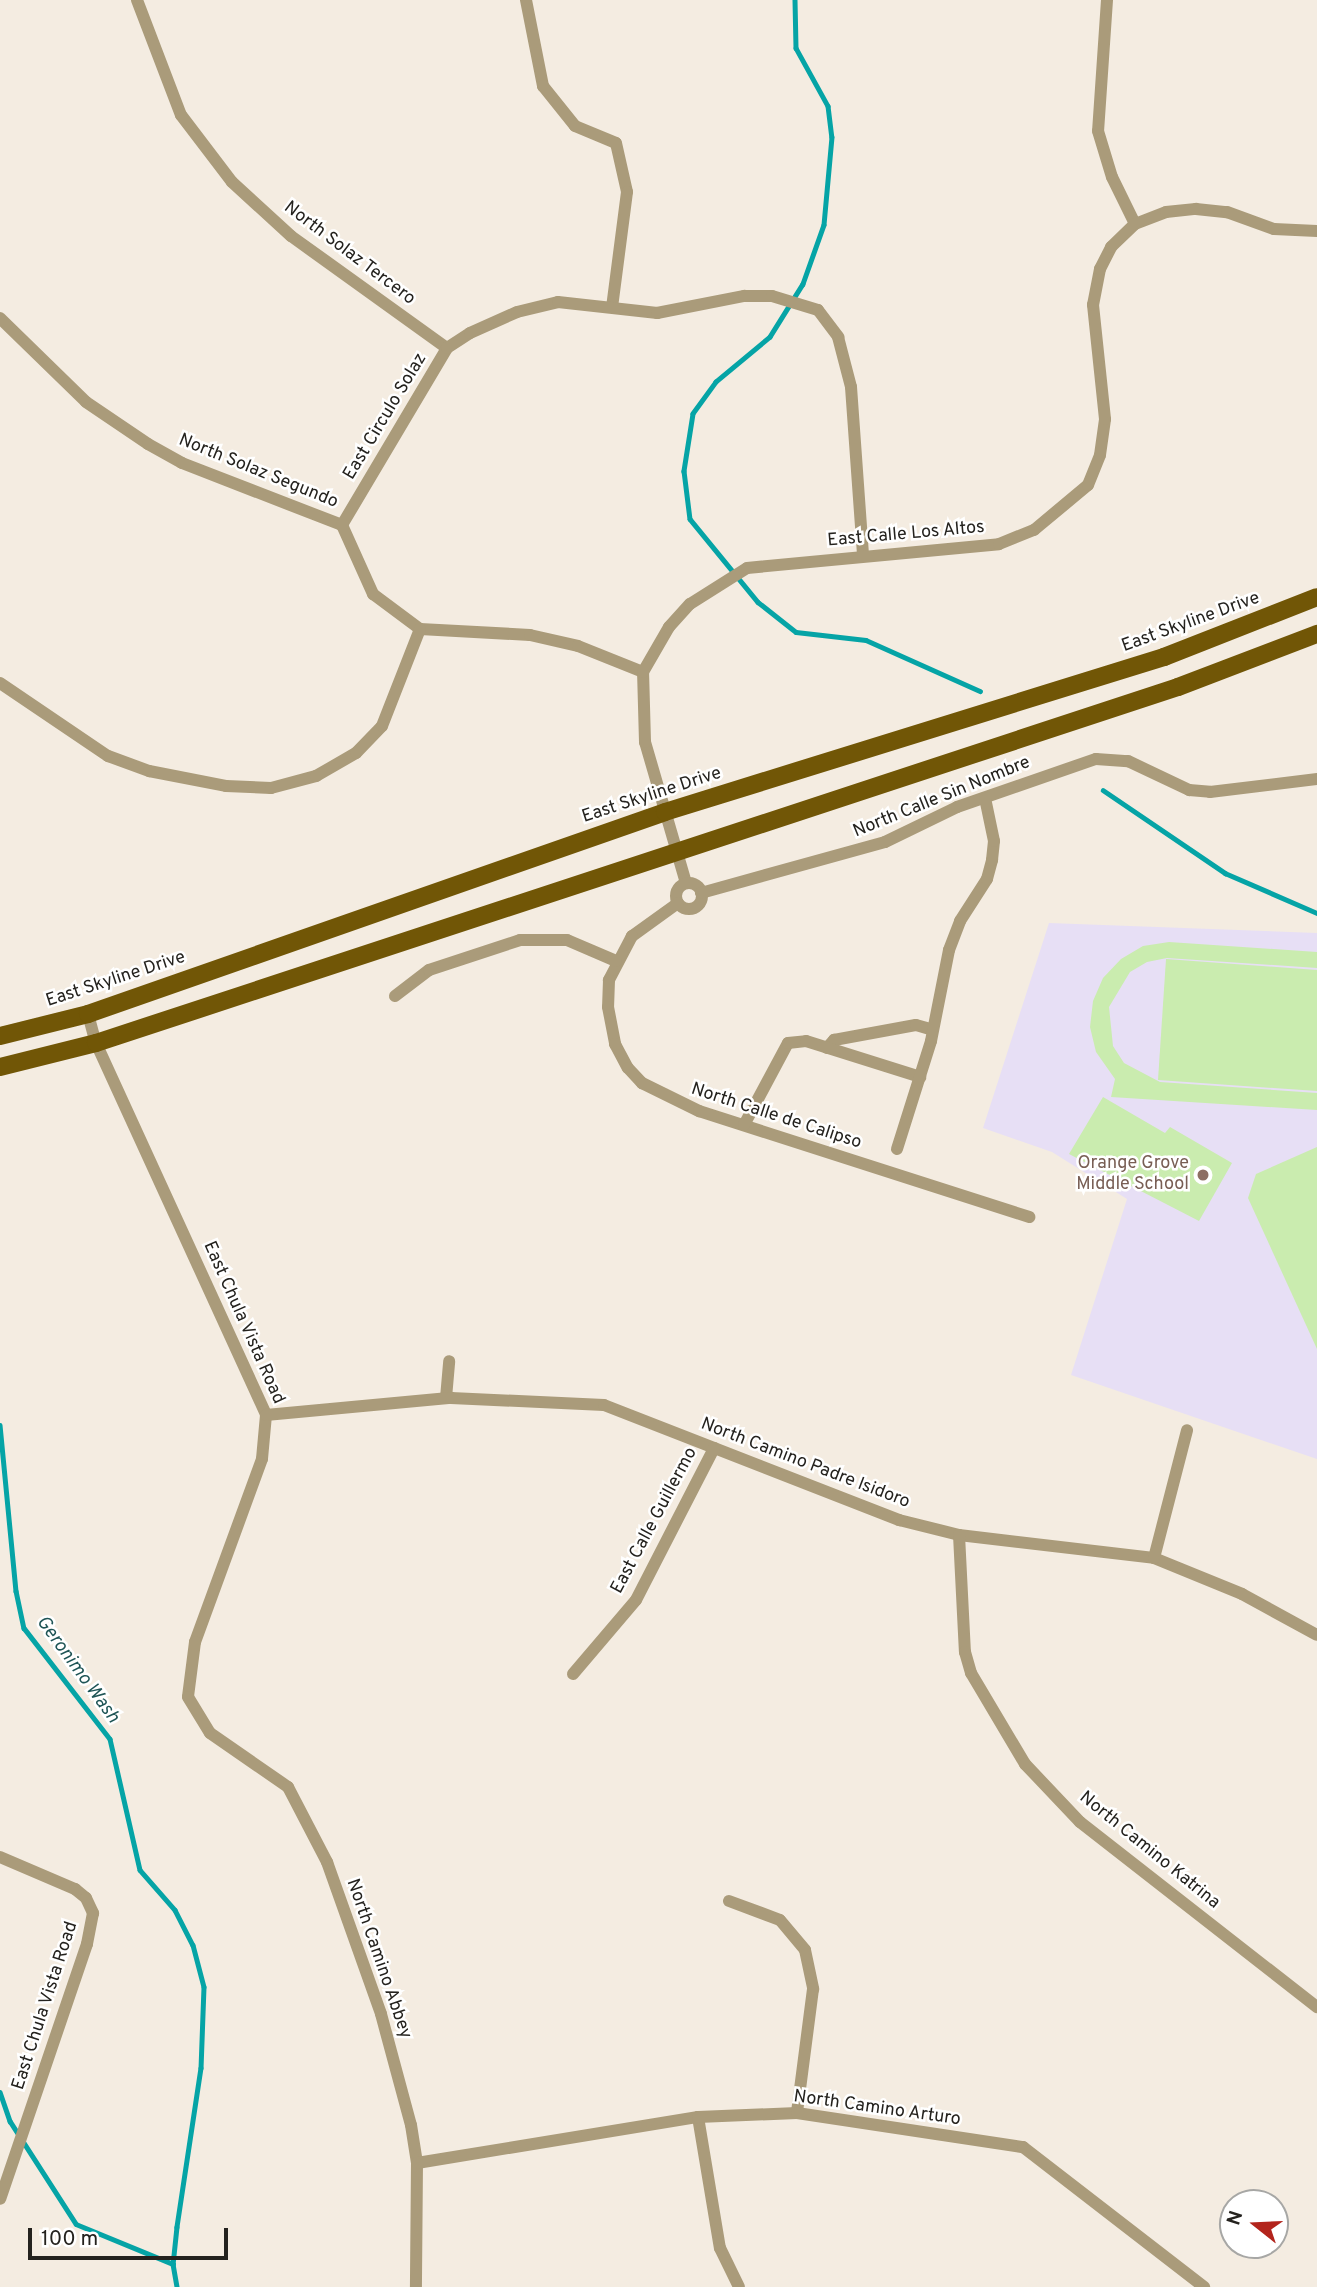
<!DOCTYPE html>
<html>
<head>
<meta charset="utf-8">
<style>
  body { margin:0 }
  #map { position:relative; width:1317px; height:2287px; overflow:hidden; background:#f4ece1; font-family:Overpass,sans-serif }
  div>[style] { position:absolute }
  .education>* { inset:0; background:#e7dff5 }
  .green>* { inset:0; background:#caecaf }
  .stream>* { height:4.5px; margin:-2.25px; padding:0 2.25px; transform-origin:2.25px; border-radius:2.25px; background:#05a4a6 }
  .minor>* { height:12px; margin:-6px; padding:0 6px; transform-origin:6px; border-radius:6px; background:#aa9b7a }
  .minor>.ring { margin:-6px; padding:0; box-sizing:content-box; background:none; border:12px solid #aa9b7a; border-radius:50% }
  .primary>* { height:18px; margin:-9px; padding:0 9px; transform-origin:9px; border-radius:9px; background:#715606 }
  .dots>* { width:19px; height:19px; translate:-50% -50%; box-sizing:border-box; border:4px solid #fff; border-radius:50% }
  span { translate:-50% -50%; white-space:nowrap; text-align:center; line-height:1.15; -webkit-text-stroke:5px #fff; paint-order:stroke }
  .street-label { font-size:18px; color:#24221e }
  .education-label { font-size:18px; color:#785e54 }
  .right { translate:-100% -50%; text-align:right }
  .water-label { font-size:19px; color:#1e5455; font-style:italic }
  .north { position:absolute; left:1219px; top:2189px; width:70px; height:70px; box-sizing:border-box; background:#fff; border:2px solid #a7a7a5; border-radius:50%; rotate:288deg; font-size:19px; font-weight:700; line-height:28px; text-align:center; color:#24221e }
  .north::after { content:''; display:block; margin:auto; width:24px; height:32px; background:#b3241c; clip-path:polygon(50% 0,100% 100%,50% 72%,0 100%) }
  .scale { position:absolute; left:28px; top:2228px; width:200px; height:32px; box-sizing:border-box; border:4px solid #24221e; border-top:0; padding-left:9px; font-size:21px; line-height:24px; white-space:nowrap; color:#24221e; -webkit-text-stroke:5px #fff; paint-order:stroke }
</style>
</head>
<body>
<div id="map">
  <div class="education">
    <i style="clip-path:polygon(1049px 923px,1317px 933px,1317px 1459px,1071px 1375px,1127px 1199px,1052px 1152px,983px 1128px)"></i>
  </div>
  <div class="green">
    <i style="clip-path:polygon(1169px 942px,1317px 952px,1317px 968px,1167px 958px,1147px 962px,1130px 972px,1109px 1007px,1113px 1046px,1124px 1063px,1160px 1082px,1317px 1093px,1317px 1110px,1111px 1097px,1115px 1079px,1096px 1052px,1090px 1027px,1093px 1001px,1103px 978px,1121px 959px,1143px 946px)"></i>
    <i style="clip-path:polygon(1166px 959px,1317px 970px,1317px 1091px,1158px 1080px)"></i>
    <i style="clip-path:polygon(1103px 1097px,1165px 1133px,1170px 1127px,1232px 1163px,1199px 1221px,1069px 1154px)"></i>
    <i style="clip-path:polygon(1317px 1147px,1317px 1349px,1248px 1198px,1256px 1174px)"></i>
  </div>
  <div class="stream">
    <i style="left:795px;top:0;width:48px;rotate:88.8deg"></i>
    <i style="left:796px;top:48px;width:66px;rotate:61.1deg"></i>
    <i style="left:828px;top:106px;width:31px;rotate:83deg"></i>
    <i style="left:832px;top:137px;width:88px;rotate:95.2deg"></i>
    <i style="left:824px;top:225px;width:63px;rotate:109.6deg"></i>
    <i style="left:803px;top:284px;width:62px;rotate:121.9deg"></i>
    <i style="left:770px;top:337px;width:70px;rotate:140.2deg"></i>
    <i style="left:716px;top:382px;width:39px;rotate:126deg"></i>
    <i style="left:693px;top:414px;width:58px;rotate:99deg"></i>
    <i style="left:684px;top:471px;width:48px;rotate:82.9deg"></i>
    <i style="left:690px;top:519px;width:107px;rotate:50.7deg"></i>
    <i style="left:758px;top:602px;width:48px;rotate:38.3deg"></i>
    <i style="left:796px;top:632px;width:70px;rotate:6.5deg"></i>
    <i style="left:866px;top:640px;width:125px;rotate:24.1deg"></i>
    <i style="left:1103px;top:790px;width:148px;rotate:34.2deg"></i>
    <i style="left:1225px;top:873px;width:100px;rotate:23.5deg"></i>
    <i style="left:0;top:1425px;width:167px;rotate:84.5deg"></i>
    <i style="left:16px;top:1591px;width:38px;rotate:78deg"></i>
    <i style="left:24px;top:1628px;width:140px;rotate:52.2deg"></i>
    <i style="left:110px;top:1739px;width:134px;rotate:77.1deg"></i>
    <i style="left:140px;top:1870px;width:53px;rotate:48.8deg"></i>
    <i style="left:175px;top:1910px;width:39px;rotate:63deg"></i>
    <i style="left:193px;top:1945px;width:43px;rotate:75.3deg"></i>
    <i style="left:204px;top:1987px;width:81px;rotate:92.1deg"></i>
    <i style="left:201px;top:2068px;width:161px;rotate:98.6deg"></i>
    <i style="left:177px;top:2227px;width:37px;rotate:96deg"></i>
    <i style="left:173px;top:2264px;width:23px;rotate:80deg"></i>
    <i style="left:0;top:2092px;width:31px;rotate:71deg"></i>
    <i style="left:10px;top:2121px;width:122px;rotate:57.3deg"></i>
    <i style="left:76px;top:2224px;width:105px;rotate:22.4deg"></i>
  </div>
  <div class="minor">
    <i style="left:137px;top:0;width:123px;rotate:69.1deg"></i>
    <i style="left:181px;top:115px;width:84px;rotate:52.7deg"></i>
    <i style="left:232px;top:182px;width:80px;rotate:42.5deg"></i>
    <i style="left:291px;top:236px;width:192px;rotate:35.7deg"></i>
    <i style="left:526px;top:0;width:88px;rotate:78.8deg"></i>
    <i style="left:543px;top:86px;width:51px;rotate:51.3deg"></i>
    <i style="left:575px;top:126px;width:44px;rotate:22.5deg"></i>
    <i style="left:616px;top:143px;width:50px;rotate:77.3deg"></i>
    <i style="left:627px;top:192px;width:116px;rotate:97.4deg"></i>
    <i style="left:1107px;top:0;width:131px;rotate:93.9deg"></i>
    <i style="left:1098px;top:131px;width:48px;rotate:73.1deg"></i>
    <i style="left:1112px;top:177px;width:52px;rotate:63.9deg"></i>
    <i style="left:0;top:318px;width:120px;rotate:44.3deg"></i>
    <i style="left:86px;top:402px;width:75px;rotate:34.1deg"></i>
    <i style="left:148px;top:444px;width:39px;rotate:29deg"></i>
    <i style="left:182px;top:463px;width:172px;rotate:21.2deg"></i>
    <i style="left:342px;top:525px;width:206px;rotate:-59.3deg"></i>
    <i style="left:447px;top:348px;width:27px;rotate:-33deg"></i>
    <i style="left:470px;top:333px;width:51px;rotate:-24.1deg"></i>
    <i style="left:517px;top:312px;width:42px;rotate:-13.7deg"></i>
    <i style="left:558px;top:302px;width:100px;rotate:6.3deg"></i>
    <i style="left:657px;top:313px;width:89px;rotate:-11.1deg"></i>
    <i style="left:744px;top:296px;width:28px"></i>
    <i style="left:772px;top:296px;width:48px;rotate:16.9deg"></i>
    <i style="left:818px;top:310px;width:34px;rotate:53deg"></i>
    <i style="left:838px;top:337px;width:52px;rotate:75.4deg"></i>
    <i style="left:851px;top:387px;width:169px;rotate:85.9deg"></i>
    <i style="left:342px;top:525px;width:76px;rotate:65.8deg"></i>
    <i style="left:373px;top:594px;width:59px;rotate:36.7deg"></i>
    <i style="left:420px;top:629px;width:110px;rotate:3.1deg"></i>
    <i style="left:530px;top:635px;width:49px;rotate:12.9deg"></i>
    <i style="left:578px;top:646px;width:70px;rotate:21.8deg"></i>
    <i style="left:0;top:683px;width:130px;rotate:34.1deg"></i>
    <i style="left:108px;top:756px;width:44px;rotate:20.1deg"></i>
    <i style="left:149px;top:771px;width:78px;rotate:11deg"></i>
    <i style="left:226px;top:786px;width:45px;rotate:2.5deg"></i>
    <i style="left:271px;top:788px;width:47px;rotate:-14.9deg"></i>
    <i style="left:316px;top:776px;width:46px;rotate:-29.9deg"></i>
    <i style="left:356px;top:753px;width:37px;rotate:-46deg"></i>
    <i style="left:382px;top:726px;width:104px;rotate:-68.6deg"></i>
    <i style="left:686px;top:883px;width:147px;rotate:-106.2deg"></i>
    <i style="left:645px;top:742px;width:70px;rotate:-91.6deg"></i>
    <i style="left:643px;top:672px;width:52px;rotate:-60deg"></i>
    <i style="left:669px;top:627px;width:31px;rotate:-48deg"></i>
    <i style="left:690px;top:604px;width:67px;rotate:-32.3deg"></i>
    <i style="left:747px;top:568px;width:253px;rotate:-5.4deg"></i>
    <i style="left:999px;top:544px;width:38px;rotate:-22deg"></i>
    <i style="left:1034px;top:530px;width:70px;rotate:-39.8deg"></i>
    <i style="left:1088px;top:485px;width:32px;rotate:-68deg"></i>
    <i style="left:1100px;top:455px;width:36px;rotate:-82deg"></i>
    <i style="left:1105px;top:419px;width:115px;rotate:-96deg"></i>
    <i style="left:1093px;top:305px;width:37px;rotate:-79deg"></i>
    <i style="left:1100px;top:269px;width:25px;rotate:-63deg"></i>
    <i style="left:1111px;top:247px;width:33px;rotate:-44deg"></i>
    <i style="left:1135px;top:224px;width:33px;rotate:-21deg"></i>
    <i style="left:1166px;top:212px;width:30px;rotate:-6deg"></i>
    <i style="left:1196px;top:209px;width:31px;rotate:6deg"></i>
    <i style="left:1227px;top:212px;width:50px;rotate:19.9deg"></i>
    <i style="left:1274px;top:229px;width:43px;rotate:2.7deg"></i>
    <i class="ring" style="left:676px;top:883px;width:14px;height:14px"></i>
    <i style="left:701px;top:893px;width:191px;rotate:-15.5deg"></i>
    <i style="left:885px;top:842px;width:80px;rotate:-25.9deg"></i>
    <i style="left:957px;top:807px;width:147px;rotate:-19.1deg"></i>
    <i style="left:1096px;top:759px;width:32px;rotate:4deg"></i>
    <i style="left:1128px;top:761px;width:68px;rotate:25.4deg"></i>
    <i style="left:1189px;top:790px;width:21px;rotate:5deg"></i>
    <i style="left:1210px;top:792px;width:108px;rotate:-6.9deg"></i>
    <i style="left:678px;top:903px;width:57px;rotate:144.3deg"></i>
    <i style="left:632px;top:936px;width:50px;rotate:117.6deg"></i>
    <i style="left:609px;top:980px;width:27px;rotate:92deg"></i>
    <i style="left:608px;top:1007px;width:38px;rotate:79deg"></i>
    <i style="left:615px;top:1044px;width:27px;rotate:62deg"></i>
    <i style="left:628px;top:1068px;width:21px;rotate:47deg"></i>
    <i style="left:642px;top:1083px;width:64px;rotate:26.2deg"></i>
    <i style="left:699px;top:1111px;width:347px;rotate:17.8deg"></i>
    <i style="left:395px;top:996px;width:43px;rotate:-37.4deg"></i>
    <i style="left:429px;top:970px;width:96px;rotate:-18.2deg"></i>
    <i style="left:520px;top:940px;width:47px"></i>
    <i style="left:567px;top:940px;width:53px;rotate:23.2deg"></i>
    <i style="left:88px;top:1014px;width:30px;rotate:75deg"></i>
    <i style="left:96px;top:1043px;width:409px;rotate:65.4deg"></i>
    <i style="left:266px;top:1415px;width:44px;rotate:95.2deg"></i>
    <i style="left:262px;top:1459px;width:195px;rotate:110.1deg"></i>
    <i style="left:195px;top:1642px;width:55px;rotate:97.3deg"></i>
    <i style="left:188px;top:1697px;width:42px;rotate:58.6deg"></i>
    <i style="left:210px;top:1733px;width:95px;rotate:34.7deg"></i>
    <i style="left:288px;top:1787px;width:85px;rotate:62.5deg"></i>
    <i style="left:327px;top:1862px;width:161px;rotate:70.4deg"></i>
    <i style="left:381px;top:2014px;width:115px;rotate:74.9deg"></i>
    <i style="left:411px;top:2125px;width:38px;rotate:81deg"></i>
    <i style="left:417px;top:2163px;width:124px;rotate:90.5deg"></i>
    <i style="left:827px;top:1048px;width:11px;rotate:-49deg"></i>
    <i style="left:834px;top:1040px;width:83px;rotate:-10.4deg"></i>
    <i style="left:916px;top:1025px;width:15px;rotate:16deg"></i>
    <i style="left:744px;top:1125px;width:93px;rotate:-61.8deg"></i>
    <i style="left:788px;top:1043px;width:18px;rotate:-6deg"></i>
    <i style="left:806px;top:1041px;width:120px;rotate:17.5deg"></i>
    <i style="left:897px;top:1149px;width:113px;rotate:-72.5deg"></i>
    <i style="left:931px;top:1041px;width:93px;rotate:-78.8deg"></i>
    <i style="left:949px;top:950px;width:31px;rotate:-69deg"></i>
    <i style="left:960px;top:921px;width:50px;rotate:-57.3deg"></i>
    <i style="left:987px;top:879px;width:20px;rotate:-75deg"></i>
    <i style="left:992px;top:860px;width:19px;rotate:-84deg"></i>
    <i style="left:994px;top:841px;width:44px;rotate:-101.8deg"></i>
    <i style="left:446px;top:1398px;width:37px;rotate:-85deg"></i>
    <i style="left:266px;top:1415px;width:186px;rotate:-5.3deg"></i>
    <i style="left:451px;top:1398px;width:153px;rotate:2.6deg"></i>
    <i style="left:604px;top:1405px;width:317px;rotate:21.3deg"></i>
    <i style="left:899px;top:1520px;width:62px;rotate:14deg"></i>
    <i style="left:959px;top:1535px;width:196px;rotate:6.7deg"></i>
    <i style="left:1154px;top:1558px;width:95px;rotate:22.2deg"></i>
    <i style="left:1242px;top:1594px;width:85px;rotate:28.7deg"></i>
    <i style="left:959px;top:1535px;width:117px;rotate:87.1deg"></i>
    <i style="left:965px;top:1652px;width:22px;rotate:74deg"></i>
    <i style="left:971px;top:1673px;width:106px;rotate:59.3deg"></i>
    <i style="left:1025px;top:1764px;width:80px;rotate:46.5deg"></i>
    <i style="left:1080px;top:1822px;width:301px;rotate:38deg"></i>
    <i style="left:1154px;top:1558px;width:132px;rotate:-75.5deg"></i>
    <i style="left:573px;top:1674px;width:97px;rotate:-49.6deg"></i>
    <i style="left:636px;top:1600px;width:171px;rotate:-62.8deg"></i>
    <i style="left:0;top:1857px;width:82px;rotate:23.1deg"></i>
    <i style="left:75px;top:1889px;width:14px;rotate:39deg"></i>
    <i style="left:86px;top:1898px;width:17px;rotate:65deg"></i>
    <i style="left:93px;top:1913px;width:32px;rotate:101deg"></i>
    <i style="left:87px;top:1944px;width:269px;rotate:108.8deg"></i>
    <i style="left:729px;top:1901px;width:54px;rotate:20.4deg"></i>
    <i style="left:780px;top:1920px;width:39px;rotate:50deg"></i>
    <i style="left:805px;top:1950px;width:40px;rotate:78deg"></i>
    <i style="left:813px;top:1989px;width:125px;rotate:97.4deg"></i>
    <i style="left:698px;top:2117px;width:133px;rotate:80.5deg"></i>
    <i style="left:720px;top:2248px;width:43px;rotate:64deg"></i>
    <i style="left:417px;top:2163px;width:285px;rotate:-9.3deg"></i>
    <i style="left:698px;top:2117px;width:99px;rotate:-2.3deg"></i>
    <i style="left:797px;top:2113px;width:229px;rotate:8.6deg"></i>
    <i style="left:1023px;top:2147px;width:229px;rotate:37.7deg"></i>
  </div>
  <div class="primary">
    <i style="left:0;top:1036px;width:91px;rotate:-14deg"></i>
    <i style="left:88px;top:1014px;width:611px;rotate:-19.29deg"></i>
    <i style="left:665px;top:812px;width:523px;rotate:-17.26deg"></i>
    <i style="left:1164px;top:657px;width:164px;rotate:-21.4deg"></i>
    <i style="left:0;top:1067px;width:99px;rotate:-14deg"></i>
    <i style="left:96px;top:1043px;width:1139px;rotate:-18.21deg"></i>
    <i style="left:1178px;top:687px;width:149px;rotate:-20.9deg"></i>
  </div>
  <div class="dots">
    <i style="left:1203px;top:1175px;background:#8d6e63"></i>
  </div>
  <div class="street-label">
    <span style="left:349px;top:254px;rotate:37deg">North Solaz Tercero</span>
    <span style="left:386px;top:417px;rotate:-59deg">East Circulo Solaz</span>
    <span style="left:258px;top:472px;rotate:22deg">North Solaz Segundo</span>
    <span style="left:906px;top:535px;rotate:-5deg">East Calle Los Altos</span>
    <span style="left:1191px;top:623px;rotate:-20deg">East Skyline Drive</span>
    <span style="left:652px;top:796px;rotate:-18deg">East Skyline Drive</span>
    <span style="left:942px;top:798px;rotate:-22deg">North Calle Sin Nombre</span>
    <span style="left:116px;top:980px;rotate:-18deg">East Skyline Drive</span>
    <span style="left:776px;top:1117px;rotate:18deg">North Calle de Calipso</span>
    <span style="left:243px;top:1323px;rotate:66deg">East Chula Vista Road</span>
    <span style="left:805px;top:1464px;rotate:21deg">North Camino Padre Isidoro</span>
    <span style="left:655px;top:1521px;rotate:-62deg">East Calle Guillermo</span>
    <span style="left:1149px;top:1851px;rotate:39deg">North Camino Katrina</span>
    <span style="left:378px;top:1959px;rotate:71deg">North Camino Abbey</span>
    <span style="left:46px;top:2006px;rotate:-72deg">East Chula Vista Road</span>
    <span style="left:877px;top:2109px;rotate:8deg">North Camino Arturo</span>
  </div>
  <div class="education-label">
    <span class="right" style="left:1189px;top:1175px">Orange Grove<br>Middle School</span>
  </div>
  <div class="water-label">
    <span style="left:77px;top:1670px;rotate:54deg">Geronimo Wash</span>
  </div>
  <div class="north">N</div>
  <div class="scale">100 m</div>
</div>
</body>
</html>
